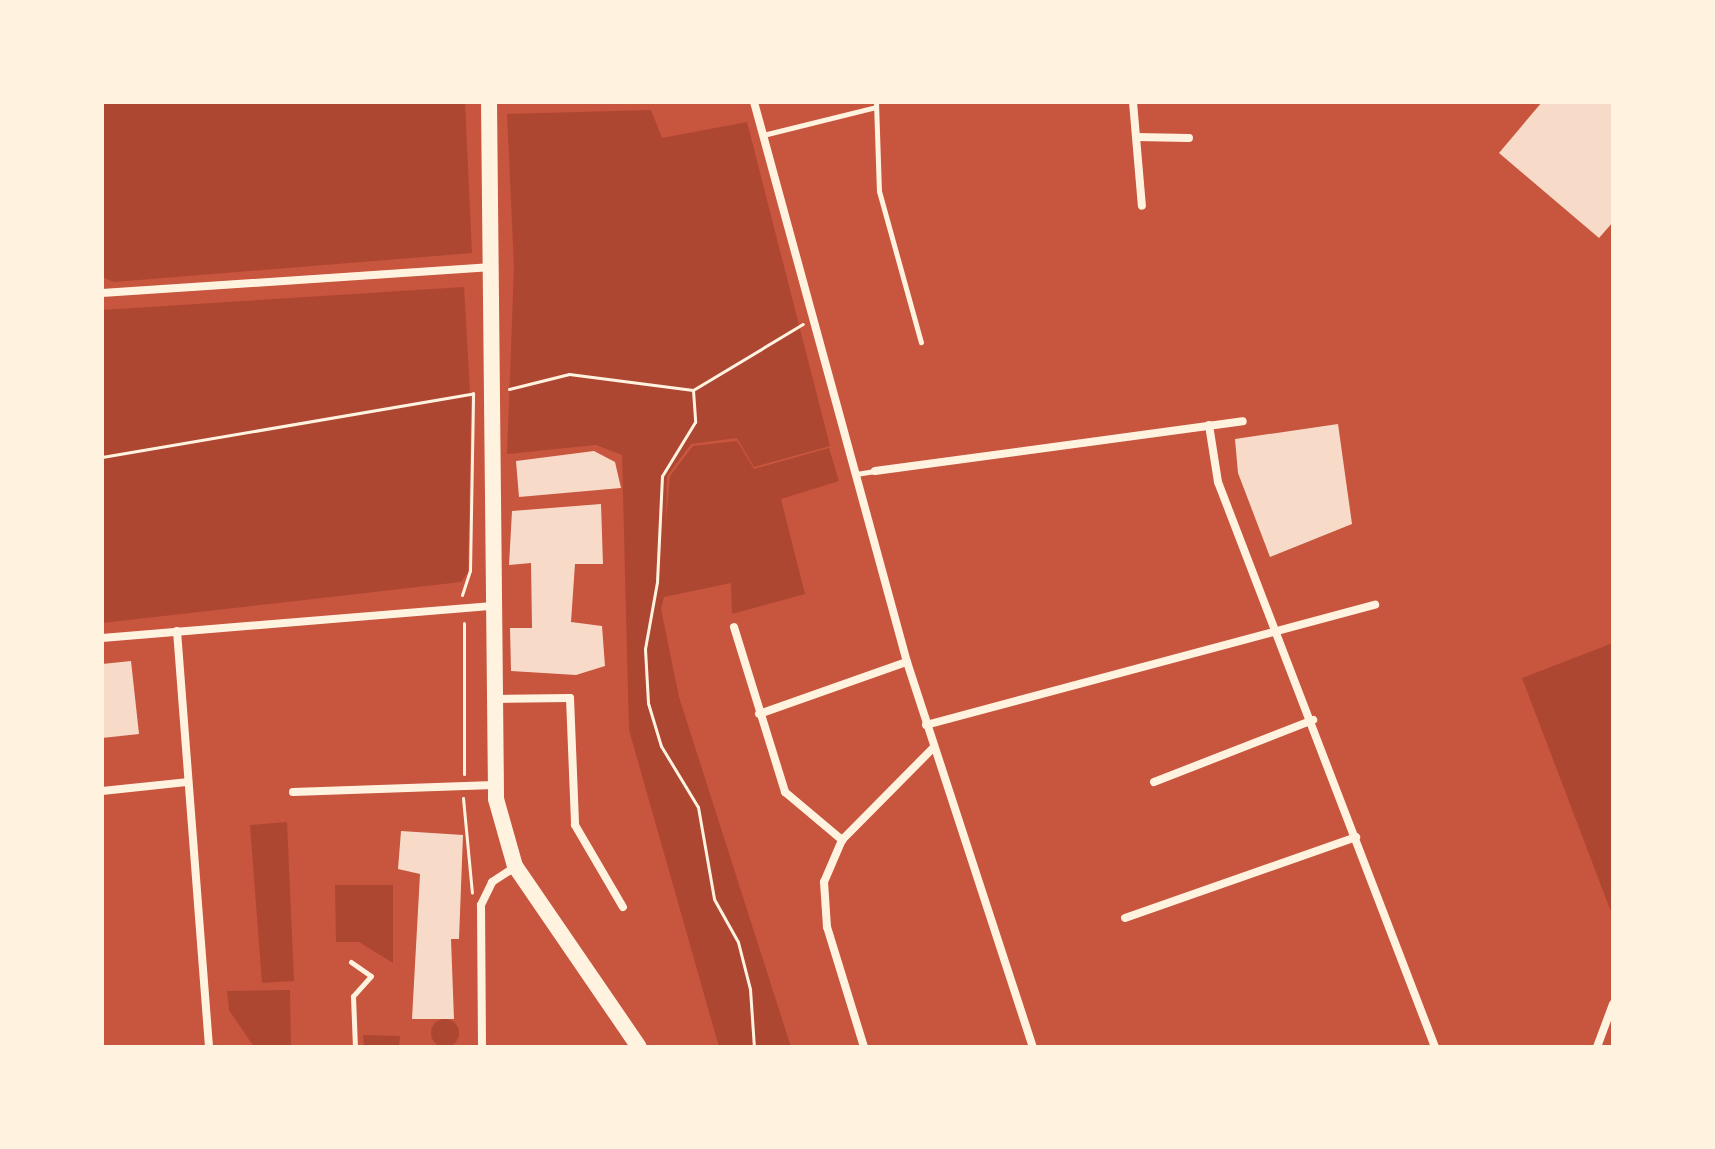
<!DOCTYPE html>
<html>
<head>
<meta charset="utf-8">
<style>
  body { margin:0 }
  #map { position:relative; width:1715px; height:1149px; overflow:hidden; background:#c8553d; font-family:"IBM Plex Sans",sans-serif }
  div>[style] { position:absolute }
  .green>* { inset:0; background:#ae4732 }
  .round { border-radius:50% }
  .building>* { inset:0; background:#f7dbc8 }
  .path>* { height:3px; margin:-1.5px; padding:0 1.5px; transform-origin:1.5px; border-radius:1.5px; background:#fff3e0 }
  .service>* { height:5px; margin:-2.5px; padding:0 2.5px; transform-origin:2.5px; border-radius:2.5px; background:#fff3e0 }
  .minor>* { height:8px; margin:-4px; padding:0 4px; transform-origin:4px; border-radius:4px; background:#fff3e0 }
  .secondary>* { height:16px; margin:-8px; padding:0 8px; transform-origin:8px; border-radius:8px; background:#fff3e0 }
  span { translate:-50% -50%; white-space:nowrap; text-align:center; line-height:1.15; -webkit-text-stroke:8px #fff3e0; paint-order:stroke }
  .frame { position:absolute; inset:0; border:104px solid #fff3e0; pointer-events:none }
</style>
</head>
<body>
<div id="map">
  <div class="green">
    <i style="clip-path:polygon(102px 102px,465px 102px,472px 253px,114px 282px,102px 277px)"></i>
    <i style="clip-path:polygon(651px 110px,662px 138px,747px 122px,830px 446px,754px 467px,737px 438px,691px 444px,667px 476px,666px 522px,670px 476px,693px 446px,737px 441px,754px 469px,829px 448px,839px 481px,781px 499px,805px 594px,732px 614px,731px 583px,664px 597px,661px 609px,679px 697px,791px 1047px,719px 1047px,629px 730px,622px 455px,596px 445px,507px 454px,514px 267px,507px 114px)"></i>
    <i style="clip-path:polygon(464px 287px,471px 409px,468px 572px,461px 582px,102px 623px,102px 310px)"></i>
    <i style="clip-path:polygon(1613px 643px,1613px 917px,1522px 678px)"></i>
    <i style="clip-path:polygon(287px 822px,294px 981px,262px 983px,250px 825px)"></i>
    <i style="clip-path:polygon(335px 885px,393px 885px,393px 963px,359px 942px,336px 942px)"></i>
    <i style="clip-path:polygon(290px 990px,291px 1047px,254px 1047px,229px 1010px,227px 991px)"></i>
    <i class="round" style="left:431px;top:1019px;width:28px;height:28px"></i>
    <i style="clip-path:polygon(363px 1035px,400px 1036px,399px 1047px,364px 1047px)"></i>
  </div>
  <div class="building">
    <i style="clip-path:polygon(1542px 102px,1613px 102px,1613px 222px,1599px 238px,1499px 153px)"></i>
    <i style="clip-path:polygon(1338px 424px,1352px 524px,1270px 557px,1238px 473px,1235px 439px)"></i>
    <i style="clip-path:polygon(594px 451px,615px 462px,621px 488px,519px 497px,516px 461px)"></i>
    <i style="clip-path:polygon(601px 504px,603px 564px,575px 564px,571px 622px,602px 626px,605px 666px,576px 675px,511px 671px,510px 628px,532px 628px,531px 563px,509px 565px,512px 511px)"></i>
    <i style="clip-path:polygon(131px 661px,139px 734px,102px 738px,102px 664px)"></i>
    <i style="clip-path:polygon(401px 831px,463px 835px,459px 939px,451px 939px,454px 1019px,412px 1019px,420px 874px,398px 869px)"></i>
  </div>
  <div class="path">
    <i style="left:509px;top:389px;width:62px;rotate:-14deg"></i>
    <i style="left:569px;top:374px;width:125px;rotate:7.4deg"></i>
    <i style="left:693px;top:390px;width:128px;rotate:-31deg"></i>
    <i style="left:693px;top:390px;width:32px;rotate:86deg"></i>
    <i style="left:695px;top:422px;width:63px;rotate:121.4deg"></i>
    <i style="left:662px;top:476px;width:106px;rotate:92.7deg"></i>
    <i style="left:657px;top:582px;width:68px;rotate:100.2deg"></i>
    <i style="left:645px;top:649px;width:54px;rotate:86.8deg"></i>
    <i style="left:648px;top:703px;width:45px;rotate:73.2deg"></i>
    <i style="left:661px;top:746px;width:71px;rotate:58.8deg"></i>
    <i style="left:698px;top:807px;width:93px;rotate:80.1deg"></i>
    <i style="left:714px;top:899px;width:49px;rotate:60.8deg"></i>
    <i style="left:738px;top:942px;width:49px;rotate:75.7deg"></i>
    <i style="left:750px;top:989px;width:58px;rotate:86.1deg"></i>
    <i style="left:102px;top:457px;width:375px;rotate:-9.7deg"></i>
    <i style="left:462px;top:595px;width:25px;rotate:-72deg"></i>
    <i style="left:470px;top:571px;width:178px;rotate:-89deg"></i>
    <i style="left:464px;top:774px;width:151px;rotate:-90deg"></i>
    <i style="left:463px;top:798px;width:95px;rotate:84.6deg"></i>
  </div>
  <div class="service">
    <i style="left:876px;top:102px;width:89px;rotate:88.1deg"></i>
    <i style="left:879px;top:191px;width:157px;rotate:74.5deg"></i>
    <i style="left:763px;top:135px;width:116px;rotate:-13.9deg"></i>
    <i style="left:856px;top:474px;width:19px;rotate:-9deg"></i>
    <i style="left:351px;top:962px;width:24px;rotate:35deg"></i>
    <i style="left:371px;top:976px;width:27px;rotate:132deg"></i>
    <i style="left:353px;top:996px;width:51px;rotate:87.8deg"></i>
  </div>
  <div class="minor">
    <i style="left:754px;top:102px;width:581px;rotate:74.72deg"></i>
    <i style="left:907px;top:662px;width:405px;rotate:71.9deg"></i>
    <i style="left:1133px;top:102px;width:104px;rotate:85.1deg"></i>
    <i style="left:1136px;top:137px;width:53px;rotate:1.1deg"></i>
    <i style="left:102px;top:293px;width:391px;rotate:-3.8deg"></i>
    <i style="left:1209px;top:425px;width:58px;rotate:81deg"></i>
    <i style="left:1218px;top:482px;width:605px;rotate:68.99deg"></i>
    <i style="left:875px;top:471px;width:371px;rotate:-7.7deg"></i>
    <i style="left:734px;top:627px;width:173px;rotate:72.8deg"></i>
    <i style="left:785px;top:792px;width:75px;rotate:40.1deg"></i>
    <i style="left:177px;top:631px;width:417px;rotate:85.6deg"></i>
    <i style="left:102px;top:638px;width:392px;rotate:-4.7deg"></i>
    <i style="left:494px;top:699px;width:76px;rotate:-0.8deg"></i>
    <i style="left:570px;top:698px;width:127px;rotate:87.7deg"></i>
    <i style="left:575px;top:825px;width:95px;rotate:59.7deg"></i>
    <i style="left:759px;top:714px;width:157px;rotate:-19.4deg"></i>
    <i style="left:926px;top:725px;width:465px;rotate:-15deg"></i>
    <i style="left:1154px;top:782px;width:171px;rotate:-21.3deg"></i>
    <i style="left:102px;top:791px;width:85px;rotate:-6deg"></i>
    <i style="left:293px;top:792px;width:201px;rotate:-2deg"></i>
    <i style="left:1125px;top:918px;width:245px;rotate:-19.3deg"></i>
    <i style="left:482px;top:1047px;width:142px;rotate:-90.4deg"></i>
    <i style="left:481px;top:905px;width:25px;rotate:-64deg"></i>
    <i style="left:492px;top:882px;width:27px;rotate:-33deg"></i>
    <i style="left:864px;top:1047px;width:126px;rotate:-107.1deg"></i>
    <i style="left:827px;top:927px;width:45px;rotate:-93.8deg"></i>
    <i style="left:824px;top:882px;width:46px;rotate:-66.8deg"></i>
    <i style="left:842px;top:840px;width:129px;rotate:-45.3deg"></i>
    <i style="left:1597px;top:1047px;width:46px;rotate:-69.6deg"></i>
  </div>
  <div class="secondary">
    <i style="left:489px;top:102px;width:697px;rotate:89.42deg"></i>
    <i style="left:496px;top:799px;width:70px;rotate:74.2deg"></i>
    <i style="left:515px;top:866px;width:219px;rotate:55.6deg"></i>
  </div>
  <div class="frame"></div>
</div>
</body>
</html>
